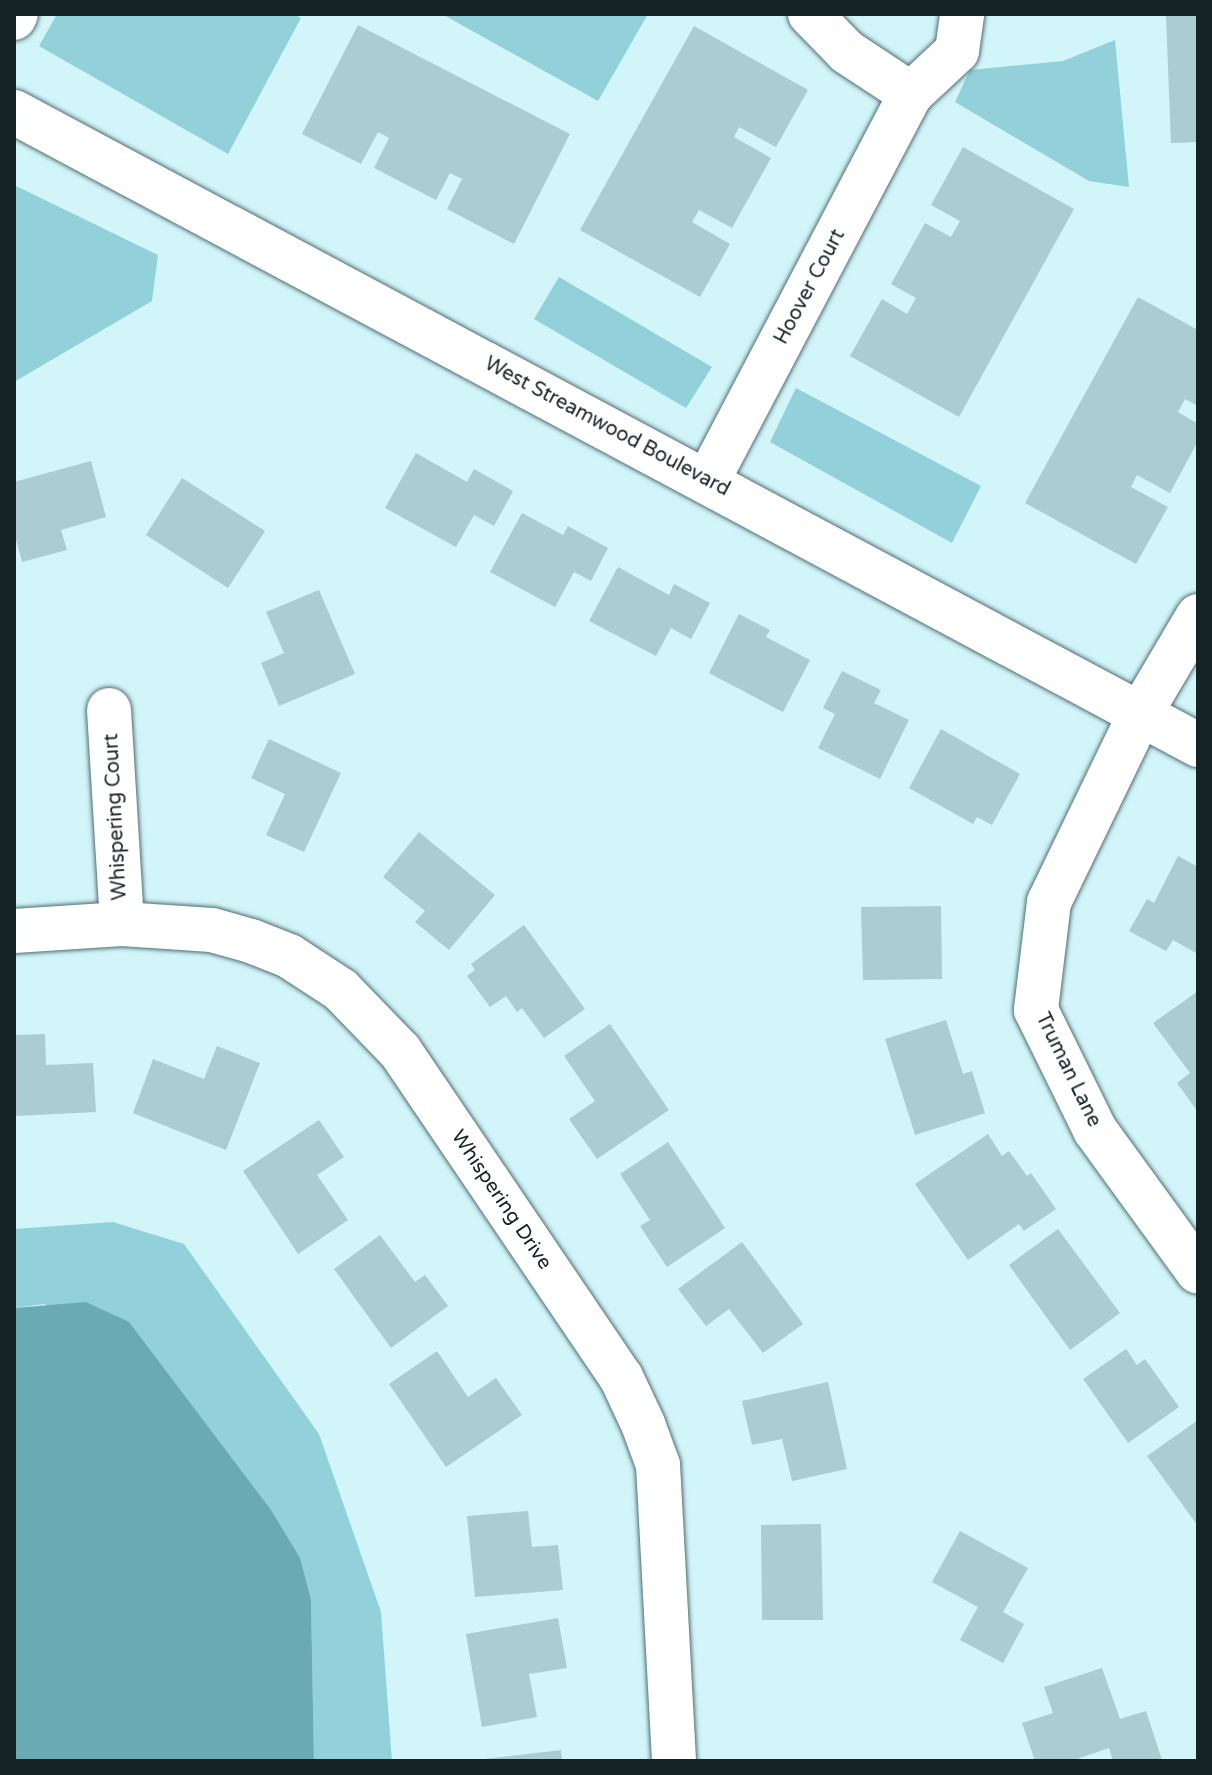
<!DOCTYPE html>
<html>
<head>
<meta charset="utf-8">
<style>
  body { margin:0 }
  #map { position:relative; width:1212px; height:1775px; overflow:hidden; background:#d2f5fa; font-family:"Varela Round",sans-serif }
  div>[style] { position:absolute }
  .green>* { inset:0; background:#92d1da }
  .water>* { inset:0; background:#69aab3 }
  .building>* { inset:0; background:#abccd1 }
  .roads { filter:drop-shadow(0 0 2px #4f6e72) drop-shadow(0 0 2px #4f6e72) }
  .minor>* { height:44px; margin:-22px; padding:0 22px; transform-origin:22px; border-radius:22px; background:#fff }
  span { translate:-50% -50%; white-space:nowrap; text-align:center; line-height:1.15; -webkit-text-stroke:6px #fff; paint-order:stroke }
  .street-label { font-size:20px; color:#162325 }
  .frame { position:absolute; inset:0; border:16px solid #162325; pointer-events:none }
</style>
</head>
<body>
<div id="map">
  <div class="green">
    <i style="clip-path:polygon(57px 14px,294px 14px,301px 18px,228px 154px,39px 46px)"></i>
    <i style="clip-path:polygon(442px 14px,648px 14px,598px 101px)"></i>
    <i style="clip-path:polygon(1115px 40px,1129px 187px,1089px 181px,955px 102px,970px 70px,1063px 61px)"></i>
    <i style="clip-path:polygon(14px 185px,158px 255px,152px 301px,14px 382px)"></i>
    <i style="clip-path:polygon(559px 277px,712px 367px,686px 408px,534px 319px)"></i>
    <i style="clip-path:polygon(796px 388px,981px 486px,952px 543px,770px 442px)"></i>
    <i style="clip-path:polygon(113px 1222px,184px 1244px,319px 1434px,381px 1612px,392px 1761px,314px 1761px,311px 1600px,45px 1304px,14px 1308px,14px 1229px)"></i>
  </div>
  <div class="water">
    <i style="clip-path:polygon(86px 1302px,129px 1322px,271px 1510px,300px 1558px,311px 1600px,314px 1761px,14px 1761px,14px 1308px)"></i>
  </div>
  <div class="building">
    <i style="clip-path:polygon(1198px 15px,1198px 142px,1171px 143px,1166px 16px)"></i>
    <i style="clip-path:polygon(358px 25px,570px 134px,514px 244px,447px 209px,462px 179px,450px 173px,436px 200px,374px 168px,389px 138px,378px 132px,361px 164px,302px 134px)"></i>
    <i style="clip-path:polygon(694px 26px,808px 90px,776px 147px,739px 127px,734px 137px,771px 158px,732px 228px,699px 210px,692px 222px,730px 244px,700px 297px,580px 230px)"></i>
    <i style="clip-path:polygon(963px 147px,1074px 209px,959px 417px,850px 356px,882px 299px,907px 314px,916px 298px,891px 284px,925px 223px,951px 237px,960px 221px,931px 205px)"></i>
    <i style="clip-path:polygon(1138px 297px,1198px 330px,1198px 406px,1185px 399px,1178px 412px,1198px 424px,1198px 441px,1170px 493px,1137px 475px,1131px 487px,1168px 507px,1136px 564px,1025px 503px)"></i>
    <i style="clip-path:polygon(416px 453px,467px 482px,474px 469px,513px 491px,494px 526px,474px 515px,456px 547px,385px 508px)"></i>
    <i style="clip-path:polygon(91px 461px,106px 517px,61px 530px,67px 550px,22px 562px,14px 532px,14px 482px)"></i>
    <i style="clip-path:polygon(182px 478px,265px 531px,228px 588px,146px 535px)"></i>
    <i style="clip-path:polygon(522px 513px,563px 535px,568px 526px,608px 548px,591px 581px,574px 572px,555px 607px,490px 572px)"></i>
    <i style="clip-path:polygon(618px 567px,669px 595px,674px 584px,710px 603px,691px 639px,671px 628px,656px 656px,589px 621px)"></i>
    <i style="clip-path:polygon(319px 590px,355px 674px,279px 706px,261px 663px,284px 653px,266px 612px)"></i>
    <i style="clip-path:polygon(739px 614px,770px 630px,766px 637px,810px 660px,783px 712px,709px 673px)"></i>
    <i style="clip-path:polygon(842px 671px,881px 690px,874px 703px,909px 720px,880px 779px,818px 748px,835px 714px,823px 708px)"></i>
    <i style="clip-path:polygon(941px 729px,1020px 774px,992px 825px,977px 817px,973px 824px,909px 788px)"></i>
    <i style="clip-path:polygon(269px 739px,341px 773px,304px 852px,266px 835px,285px 794px,251px 778px)"></i>
    <i style="clip-path:polygon(419px 832px,495px 895px,449px 950px,415px 922px,425px 911px,383px 877px)"></i>
    <i style="clip-path:polygon(1178px 856px,1198px 867px,1198px 954px,1173px 940px,1166px 951px,1129px 931px,1147px 899px,1154px 903px)"></i>
    <i style="clip-path:polygon(941px 906px,942px 979px,863px 980px,861px 907px)"></i>
    <i style="clip-path:polygon(524px 925px,585px 1009px,544px 1038px,522px 1008px,517px 1012px,506px 996px,490px 1007px,467px 976px,475px 970px,471px 964px)"></i>
    <i style="clip-path:polygon(1198px 991px,1198px 1112px,1177px 1083px,1190px 1073px,1153px 1023px)"></i>
    <i style="clip-path:polygon(946px 1020px,963px 1074px,972px 1071px,985px 1113px,915px 1135px,885px 1039px)"></i>
    <i style="clip-path:polygon(610px 1024px,669px 1110px,597px 1159px,569px 1119px,595px 1101px,564px 1056px)"></i>
    <i style="clip-path:polygon(45px 1034px,46px 1065px,93px 1063px,96px 1112px,14px 1116px,14px 1035px)"></i>
    <i style="clip-path:polygon(217px 1046px,260px 1063px,226px 1150px,133px 1113px,153px 1059px,204px 1079px)"></i>
    <i style="clip-path:polygon(319px 1120px,344px 1157px,317px 1175px,348px 1220px,298px 1254px,243px 1171px)"></i>
    <i style="clip-path:polygon(988px 1134px,1002px 1156px,1009px 1151px,1027px 1176px,1031px 1173px,1056px 1209px,1024px 1231px,1019px 1224px,968px 1260px,915px 1184px)"></i>
    <i style="clip-path:polygon(668px 1142px,725px 1228px,667px 1267px,640px 1226px,650px 1220px,620px 1174px)"></i>
    <i style="clip-path:polygon(1058px 1229px,1120px 1313px,1070px 1350px,1009px 1265px)"></i>
    <i style="clip-path:polygon(380px 1235px,415px 1282px,425px 1275px,448px 1306px,391px 1348px,334px 1269px)"></i>
    <i style="clip-path:polygon(742px 1242px,803px 1324px,763px 1353px,729px 1309px,706px 1326px,678px 1289px)"></i>
    <i style="clip-path:polygon(1126px 1349px,1137px 1365px,1145px 1359px,1179px 1407px,1128px 1443px,1083px 1379px)"></i>
    <i style="clip-path:polygon(437px 1351px,468px 1397px,496px 1378px,522px 1415px,446px 1467px,389px 1384px)"></i>
    <i style="clip-path:polygon(828px 1382px,847px 1469px,792px 1481px,782px 1439px,752px 1445px,742px 1401px)"></i>
    <i style="clip-path:polygon(1198px 1420px,1198px 1526px,1147px 1456px)"></i>
    <i style="clip-path:polygon(528px 1511px,532px 1547px,558px 1545px,563px 1590px,475px 1597px,467px 1516px)"></i>
    <i style="clip-path:polygon(821px 1524px,823px 1620px,762px 1620px,761px 1525px)"></i>
    <i style="clip-path:polygon(960px 1531px,1028px 1568px,1003px 1612px,1024px 1624px,1003px 1663px,960px 1640px,978px 1607px,932px 1582px)"></i>
    <i style="clip-path:polygon(558px 1618px,567px 1668px,529px 1674px,537px 1717px,482px 1727px,466px 1634px)"></i>
    <i style="clip-path:polygon(1102px 1668px,1120px 1719px,1146px 1711px,1162px 1760px,1113px 1761px,1109px 1748px,1071px 1761px,1035px 1761px,1022px 1723px,1053px 1713px,1044px 1687px)"></i>
    <i style="clip-path:polygon(561px 1750px,562px 1761px,484px 1761px,484px 1759px)"></i>
  </div>
  <div class="roads">
    <div class="minor">
      <i style="left:810px;top:14px;width:53px;rotate:45.8deg"></i>
      <i style="left:847px;top:52px;width:77px;rotate:33.3deg"></i>
      <i style="left:14px;top:18px;width:4px;rotate:-63deg"></i>
      <i style="left:14px;top:112px;width:1343px;rotate:28.13deg"></i>
      <i style="left:708px;top:480px;width:436px;rotate:-62.3deg"></i>
      <i style="left:911px;top:94px;width:63px;rotate:-43.1deg"></i>
      <i style="left:957px;top:51px;width:37px;rotate:-82deg"></i>
      <i style="left:1198px;top:616px;width:114px;rotate:120.6deg"></i>
      <i style="left:1140px;top:714px;width:209px;rotate:115.8deg"></i>
      <i style="left:1049px;top:902px;width:109px;rotate:96.9deg"></i>
      <i style="left:1036px;top:1010px;width:134px;rotate:63.8deg"></i>
      <i style="left:1095px;top:1130px;width:175px;rotate:54deg"></i>
      <i style="left:109px;top:710px;width:214px;rotate:86.5deg"></i>
      <i style="left:14px;top:931px;width:108px;rotate:-3.7deg"></i>
      <i style="left:122px;top:924px;width:90px;rotate:3.8deg"></i>
      <i style="left:212px;top:930px;width:41px;rotate:15.8deg"></i>
      <i style="left:251px;top:941px;width:41px;rotate:21.5deg"></i>
      <i style="left:289px;top:956px;width:62px;rotate:33.2deg"></i>
      <i style="left:341px;top:990px;width:85px;rotate:46deg"></i>
      <i style="left:400px;top:1051px;width:394px;rotate:55.9deg"></i>
      <i style="left:621px;top:1377px;width:52px;rotate:64.9deg"></i>
      <i style="left:643px;top:1424px;width:44px;rotate:69.9deg"></i>
      <i style="left:658px;top:1465px;width:296px;rotate:86.9deg"></i>
    </div>
  </div>
  <div class="street-label">
    <span style="left:810px;top:287px;rotate:-62deg">Hoover Court</span>
    <span style="left:607px;top:427px;rotate:28deg">West Streamwood Boulevard</span>
    <span style="left:116px;top:817px;rotate:-93deg">Whispering Court</span>
    <span style="left:1068px;top:1070px;rotate:64deg">Truman Lane</span>
    <span style="left:501px;top:1200px;rotate:56deg">Whispering Drive</span>
  </div>
  <div class="frame"></div>
</div>
</body>
</html>
